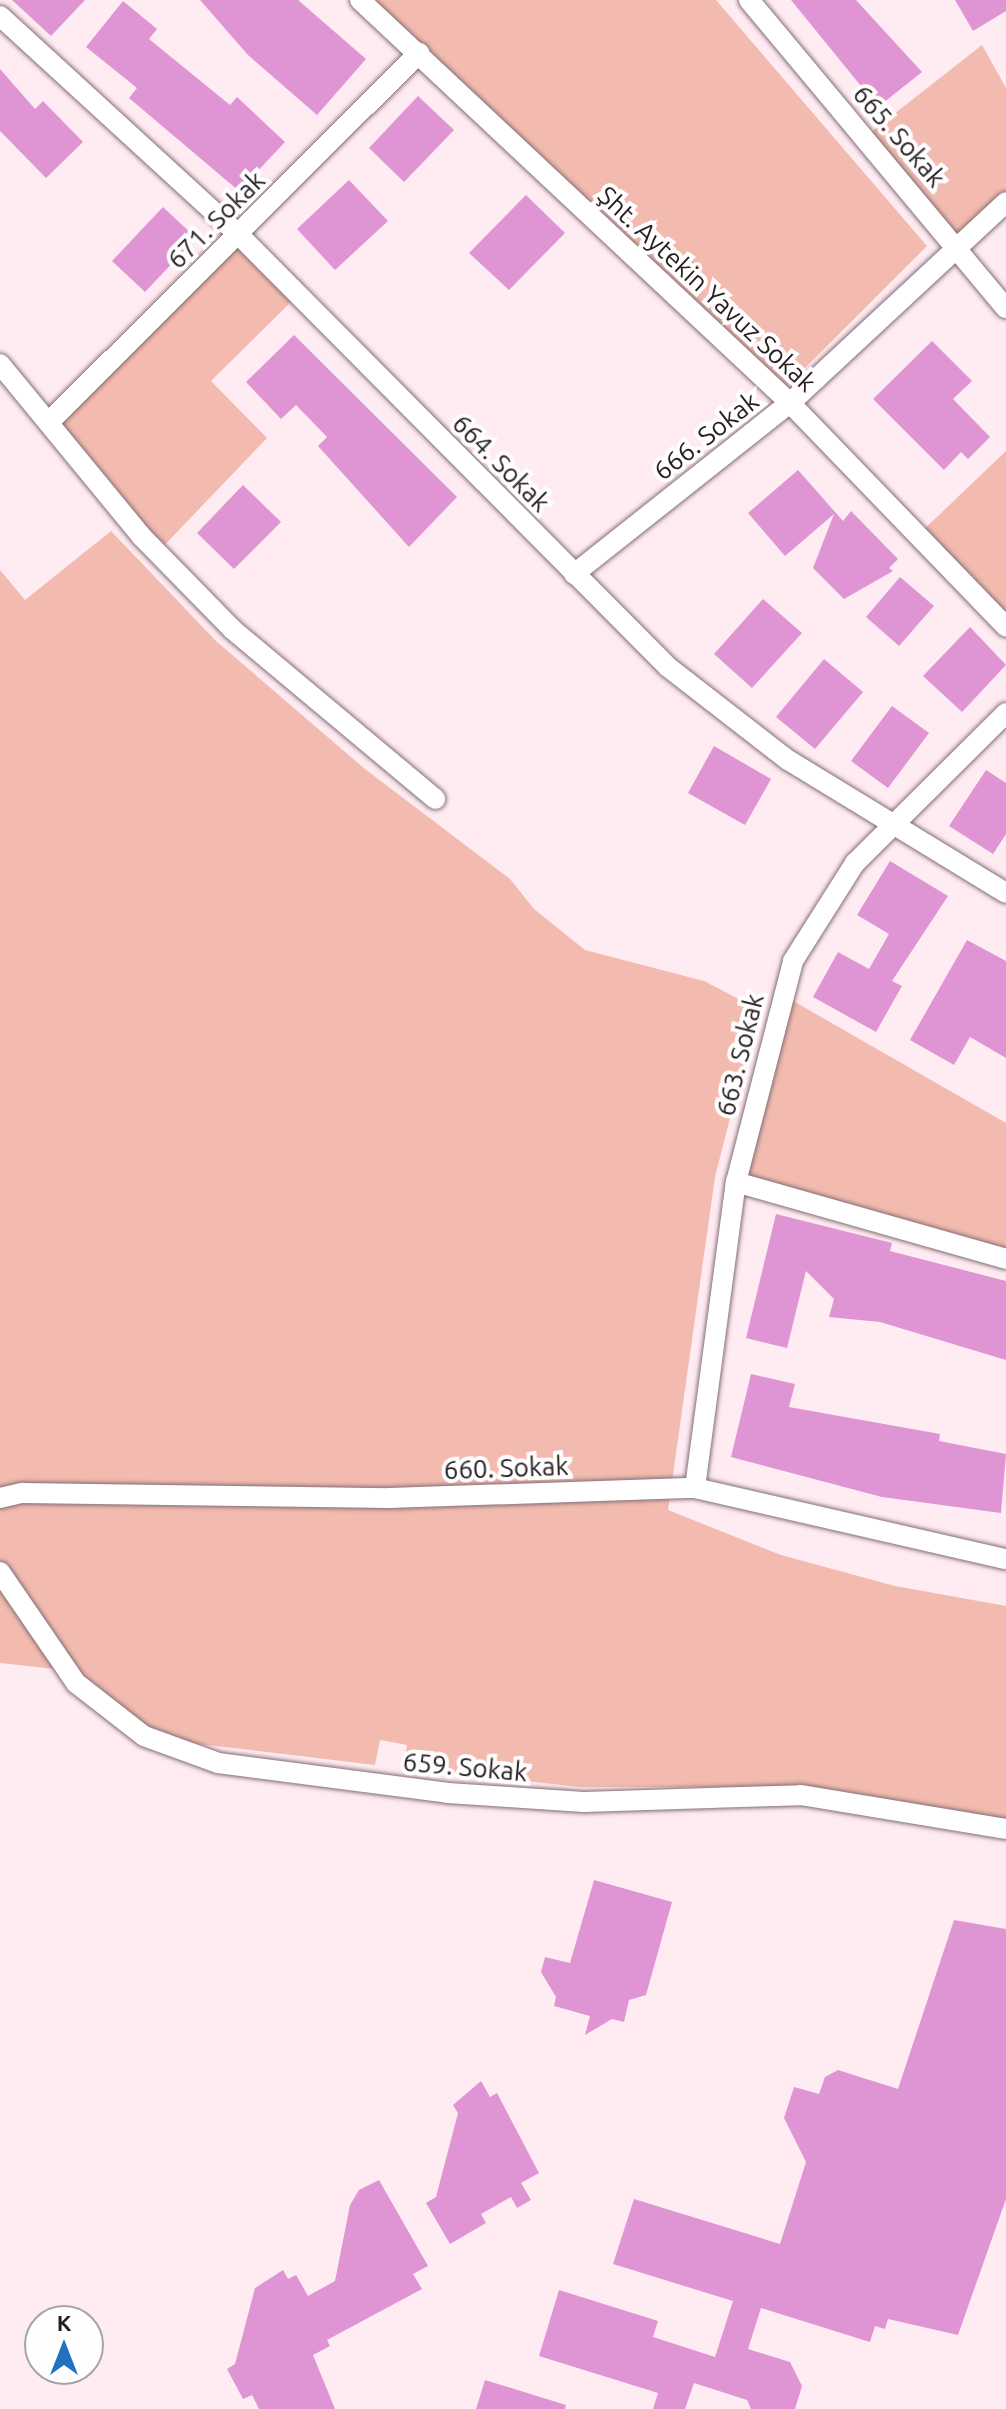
<!DOCTYPE html>
<html>
<head>
<meta charset="utf-8">
<style>
  body { margin:0 }
  #map { position:relative; width:1006px; height:2409px; overflow:hidden; background:#ffebf2; font-family:Ubuntu,sans-serif }
  div>[style] { position:absolute }
  .green>* { inset:0; background:#f3bbaf }
  .building>* { inset:0; background:#df95d3 }
  .roads { filter:drop-shadow(0 0 2px #836e76) drop-shadow(0 0 2px #836e76) }
  .street>* { height:20px; margin:-10px; padding:0 10px; transform-origin:10px; border-radius:10px; background:#fff }
  span { translate:-50% -50%; white-space:nowrap; text-align:center; line-height:1.15; -webkit-text-stroke:8px #fefefe; paint-order:stroke }
  .street-label { font-size:26px; color:#251d20 }
  .north { position:absolute; left:24px; top:2305px; width:80px; height:80px; box-sizing:border-box; background:#fefefe; border:2px solid #a7a4a5; border-radius:50%; rotate:0deg; font-size:22px; font-weight:700; line-height:32px; text-align:center; color:#251d20 }
  .north::after { content:''; display:block; margin:auto; width:28px; height:36px; background:#2470c0; clip-path:polygon(50% 0,100% 100%,50% 72%,0 100%) }
</style>
</head>
<body>
<div id="map">
  <div class="green">
    <i style="clip-path:polygon(357px 0,716px 0,927px 246px,780px 393px)"></i>
    <i style="clip-path:polygon(982px 45px,1006px 88px,1006px 202px,961px 248px,866px 136px)"></i>
    <i style="clip-path:polygon(239px 235px,298px 295px,211px 381px,267px 438px,157px 553px,49px 422px)"></i>
    <i style="clip-path:polygon(1006px 451px,1006px 627px,918px 535px)"></i>
    <i style="clip-path:polygon(111px 531px,216px 641px,365px 769px,510px 879px,534px 909px,585px 950px,704px 981px,758px 1009px,715px 1177px,668px 1510px,781px 1555px,895px 1586px,1006px 1606px,1006px 1822px,772px 1787px,579px 1787px,404px 1767px,407px 1745px,380px 1740px,375px 1765px,165px 1740px,74px 1671px,0 1663px,0 570px,25px 600px)"></i>
    <i style="clip-path:polygon(781px 994px,1006px 1123px,1006px 1259px,736px 1182px)"></i>
  </div>
  <div class="building">
    <i style="clip-path:polygon(12px 0,85px 0,51px 36px)"></i>
    <i style="clip-path:polygon(200px 0,298px 0,366px 59px,317px 115px,248px 55px)"></i>
    <i style="clip-path:polygon(791px 0,856px 0,922px 72px,878px 107px)"></i>
    <i style="clip-path:polygon(955px 0,1006px 0,1006px 11px,973px 31px)"></i>
    <i style="clip-path:polygon(123px 1px,157px 29px,149px 39px,230px 105px,237px 97px,285px 142px,239px 191px,129px 98px,137px 88px,86px 47px)"></i>
    <i style="clip-path:polygon(0 69px,35px 109px,43px 101px,83px 142px,46px 178px,0 131px)"></i>
    <i style="clip-path:polygon(418px 96px,454px 130px,404px 182px,369px 148px)"></i>
    <i style="clip-path:polygon(349px 180px,388px 221px,335px 270px,297px 229px)"></i>
    <i style="clip-path:polygon(526px 195px,565px 233px,509px 290px,469px 253px)"></i>
    <i style="clip-path:polygon(163px 207px,196px 238px,145px 292px,112px 261px)"></i>
    <i style="clip-path:polygon(294px 335px,457px 497px,409px 547px,318px 446px,327px 437px,296px 405px,281px 419px,246px 382px)"></i>
    <i style="clip-path:polygon(932px 341px,972px 381px,953px 399px,990px 437px,968px 459px,961px 452px,944px 470px,873px 399px)"></i>
    <i style="clip-path:polygon(798px 470px,843px 521px,851px 511px,898px 559px,889px 568px,893px 571px,844px 599px,813px 568px,834px 514px,785px 556px,748px 513px)"></i>
    <i style="clip-path:polygon(243px 485px,281px 522px,234px 569px,197px 533px)"></i>
    <i style="clip-path:polygon(900px 577px,934px 606px,899px 646px,866px 617px)"></i>
    <i style="clip-path:polygon(763px 599px,802px 633px,752px 688px,714px 654px)"></i>
    <i style="clip-path:polygon(970px 627px,1006px 665px,962px 712px,923px 676px)"></i>
    <i style="clip-path:polygon(824px 659px,863px 692px,815px 749px,776px 717px)"></i>
    <i style="clip-path:polygon(892px 706px,929px 733px,888px 788px,851px 761px)"></i>
    <i style="clip-path:polygon(714px 746px,771px 779px,745px 825px,688px 793px)"></i>
    <i style="clip-path:polygon(986px 770px,1006px 783px,1006px 834px,993px 854px,949px 826px)"></i>
    <i style="clip-path:polygon(890px 861px,948px 896px,892px 981px,902px 986px,876px 1032px,813px 997px,838px 952px,869px 969px,889px 934px,857px 915px)"></i>
    <i style="clip-path:polygon(967px 940px,1006px 961px,1006px 1058px,970px 1037px,954px 1065px,910px 1040px)"></i>
    <i style="clip-path:polygon(776px 1214px,892px 1243px,890px 1251px,1006px 1281px,1006px 1360px,880px 1322px,829px 1317px,834px 1299px,806px 1271px,787px 1348px,746px 1338px)"></i>
    <i style="clip-path:polygon(751px 1374px,795px 1384px,789px 1407px,940px 1434px,939px 1441px,1006px 1454px,1001px 1513px,882px 1497px,731px 1457px)"></i>
    <i style="clip-path:polygon(594px 1880px,672px 1902px,646px 1995px,629px 2000px,624px 2022px,612px 2019px,585px 2035px,590px 2016px,554px 2006px,556px 1997px,541px 1972px,545px 1957px,570px 1963px)"></i>
    <i style="clip-path:polygon(954px 1920px,1006px 1929px,1006px 2199px,958px 2335px,888px 2319px,885px 2329px,875px 2326px,870px 2342px,761px 2308px,748px 2349px,790px 2362px,802px 2386px,795px 2409px,751px 2409px,747px 2400px,694px 2383px,685px 2409px,653px 2409px,658px 2393px,539px 2356px,559px 2290px,658px 2321px,653px 2337px,715px 2357px,733px 2301px,613px 2264px,634px 2199px,780px 2244px,806px 2162px,784px 2118px,794px 2087px,819px 2094px,825px 2077px,838px 2070px,898px 2089px)"></i>
    <i style="clip-path:polygon(481px 2081px,490px 2097px,497px 2093px,539px 2173px,521px 2183px,531px 2200px,517px 2208px,511px 2197px,481px 2214px,486px 2223px,450px 2244px,426px 2203px,436px 2197px,458px 2113px,453px 2105px)"></i>
    <i style="clip-path:polygon(379px 2180px,428px 2266px,413px 2274px,422px 2289px,327px 2340px,330px 2346px,313px 2355px,335px 2409px,259px 2409px,252px 2395px,243px 2399px,227px 2369px,235px 2364px,255px 2288px,283px 2270px,288px 2279px,296px 2275px,308px 2296px,335px 2281px,350px 2205px,359px 2190px)"></i>
    <i style="clip-path:polygon(485px 2380px,566px 2405px,565px 2409px,476px 2409px)"></i>
  </div>
  <div class="roads">
    <div class="street">
      <i style="left:360px;top:0;width:589px;rotate:43.14deg"></i>
      <i style="left:790px;top:403px;width:311px;rotate:46deg"></i>
      <i style="left:749px;top:0;width:401px;rotate:50.2deg"></i>
      <i style="left:0;top:16px;width:324px;rotate:42.5deg"></i>
      <i style="left:239px;top:235px;width:609px;rotate:45.2deg"></i>
      <i style="left:668px;top:667px;width:152px;rotate:37.8deg"></i>
      <i style="left:788px;top:760px;width:255px;rotate:31.4deg"></i>
      <i style="left:0;top:364px;width:224px;rotate:50.6deg"></i>
      <i style="left:142px;top:537px;width:129px;rotate:45.6deg"></i>
      <i style="left:232px;top:629px;width:265px;rotate:39.9deg"></i>
      <i style="left:49px;top:422px;width:523px;rotate:-44.92deg"></i>
      <i style="left:574px;top:574px;width:275px;rotate:-38.4deg"></i>
      <i style="left:790px;top:403px;width:295px;rotate:-42.9deg"></i>
      <i style="left:736px;top:1182px;width:281px;rotate:15.9deg"></i>
      <i style="left:695px;top:1488px;width:309px;rotate:-82.4deg"></i>
      <i style="left:736px;top:1182px;width:228px;rotate:-75.5deg"></i>
      <i style="left:793px;top:961px;width:116px;rotate:-57.7deg"></i>
      <i style="left:855px;top:863px;width:213px;rotate:-44.8deg"></i>
      <i style="left:0;top:1498px;width:23px;rotate:-13deg"></i>
      <i style="left:22px;top:1493px;width:367px;rotate:0.8deg"></i>
      <i style="left:389px;top:1498px;width:306px;rotate:-1.9deg"></i>
      <i style="left:695px;top:1488px;width:319px;rotate:12.9deg"></i>
      <i style="left:0;top:1572px;width:135px;rotate:55.6deg"></i>
      <i style="left:76px;top:1683px;width:86px;rotate:37.9deg"></i>
      <i style="left:144px;top:1736px;width:79px;rotate:20deg"></i>
      <i style="left:218px;top:1763px;width:232px;rotate:7.4deg"></i>
      <i style="left:448px;top:1793px;width:136px;rotate:3.8deg"></i>
      <i style="left:584px;top:1802px;width:217px;rotate:-1.8deg"></i>
      <i style="left:801px;top:1795px;width:208px;rotate:9.4deg"></i>
    </div>
  </div>
  <div class="street-label">
    <span style="left:899px;top:136px;rotate:49deg">665. Sokak</span>
    <span style="left:216px;top:220px;rotate:-45deg">671. Sokak</span>
    <span style="left:707px;top:289px;rotate:43deg">Şht. Aytekin Yavuz Sokak</span>
    <span style="left:706px;top:436px;rotate:-38deg">666. Sokak</span>
    <span style="left:501px;top:463px;rotate:45deg">664. Sokak</span>
    <span style="left:740px;top:1055px;rotate:-76deg">663. Sokak</span>
    <span style="left:506px;top:1468px;rotate:-2deg">660. Sokak</span>
    <span style="left:465px;top:1767px;rotate:5deg">659. Sokak</span>
  </div>
  <div class="north">K</div>
</div>
</body>
</html>
